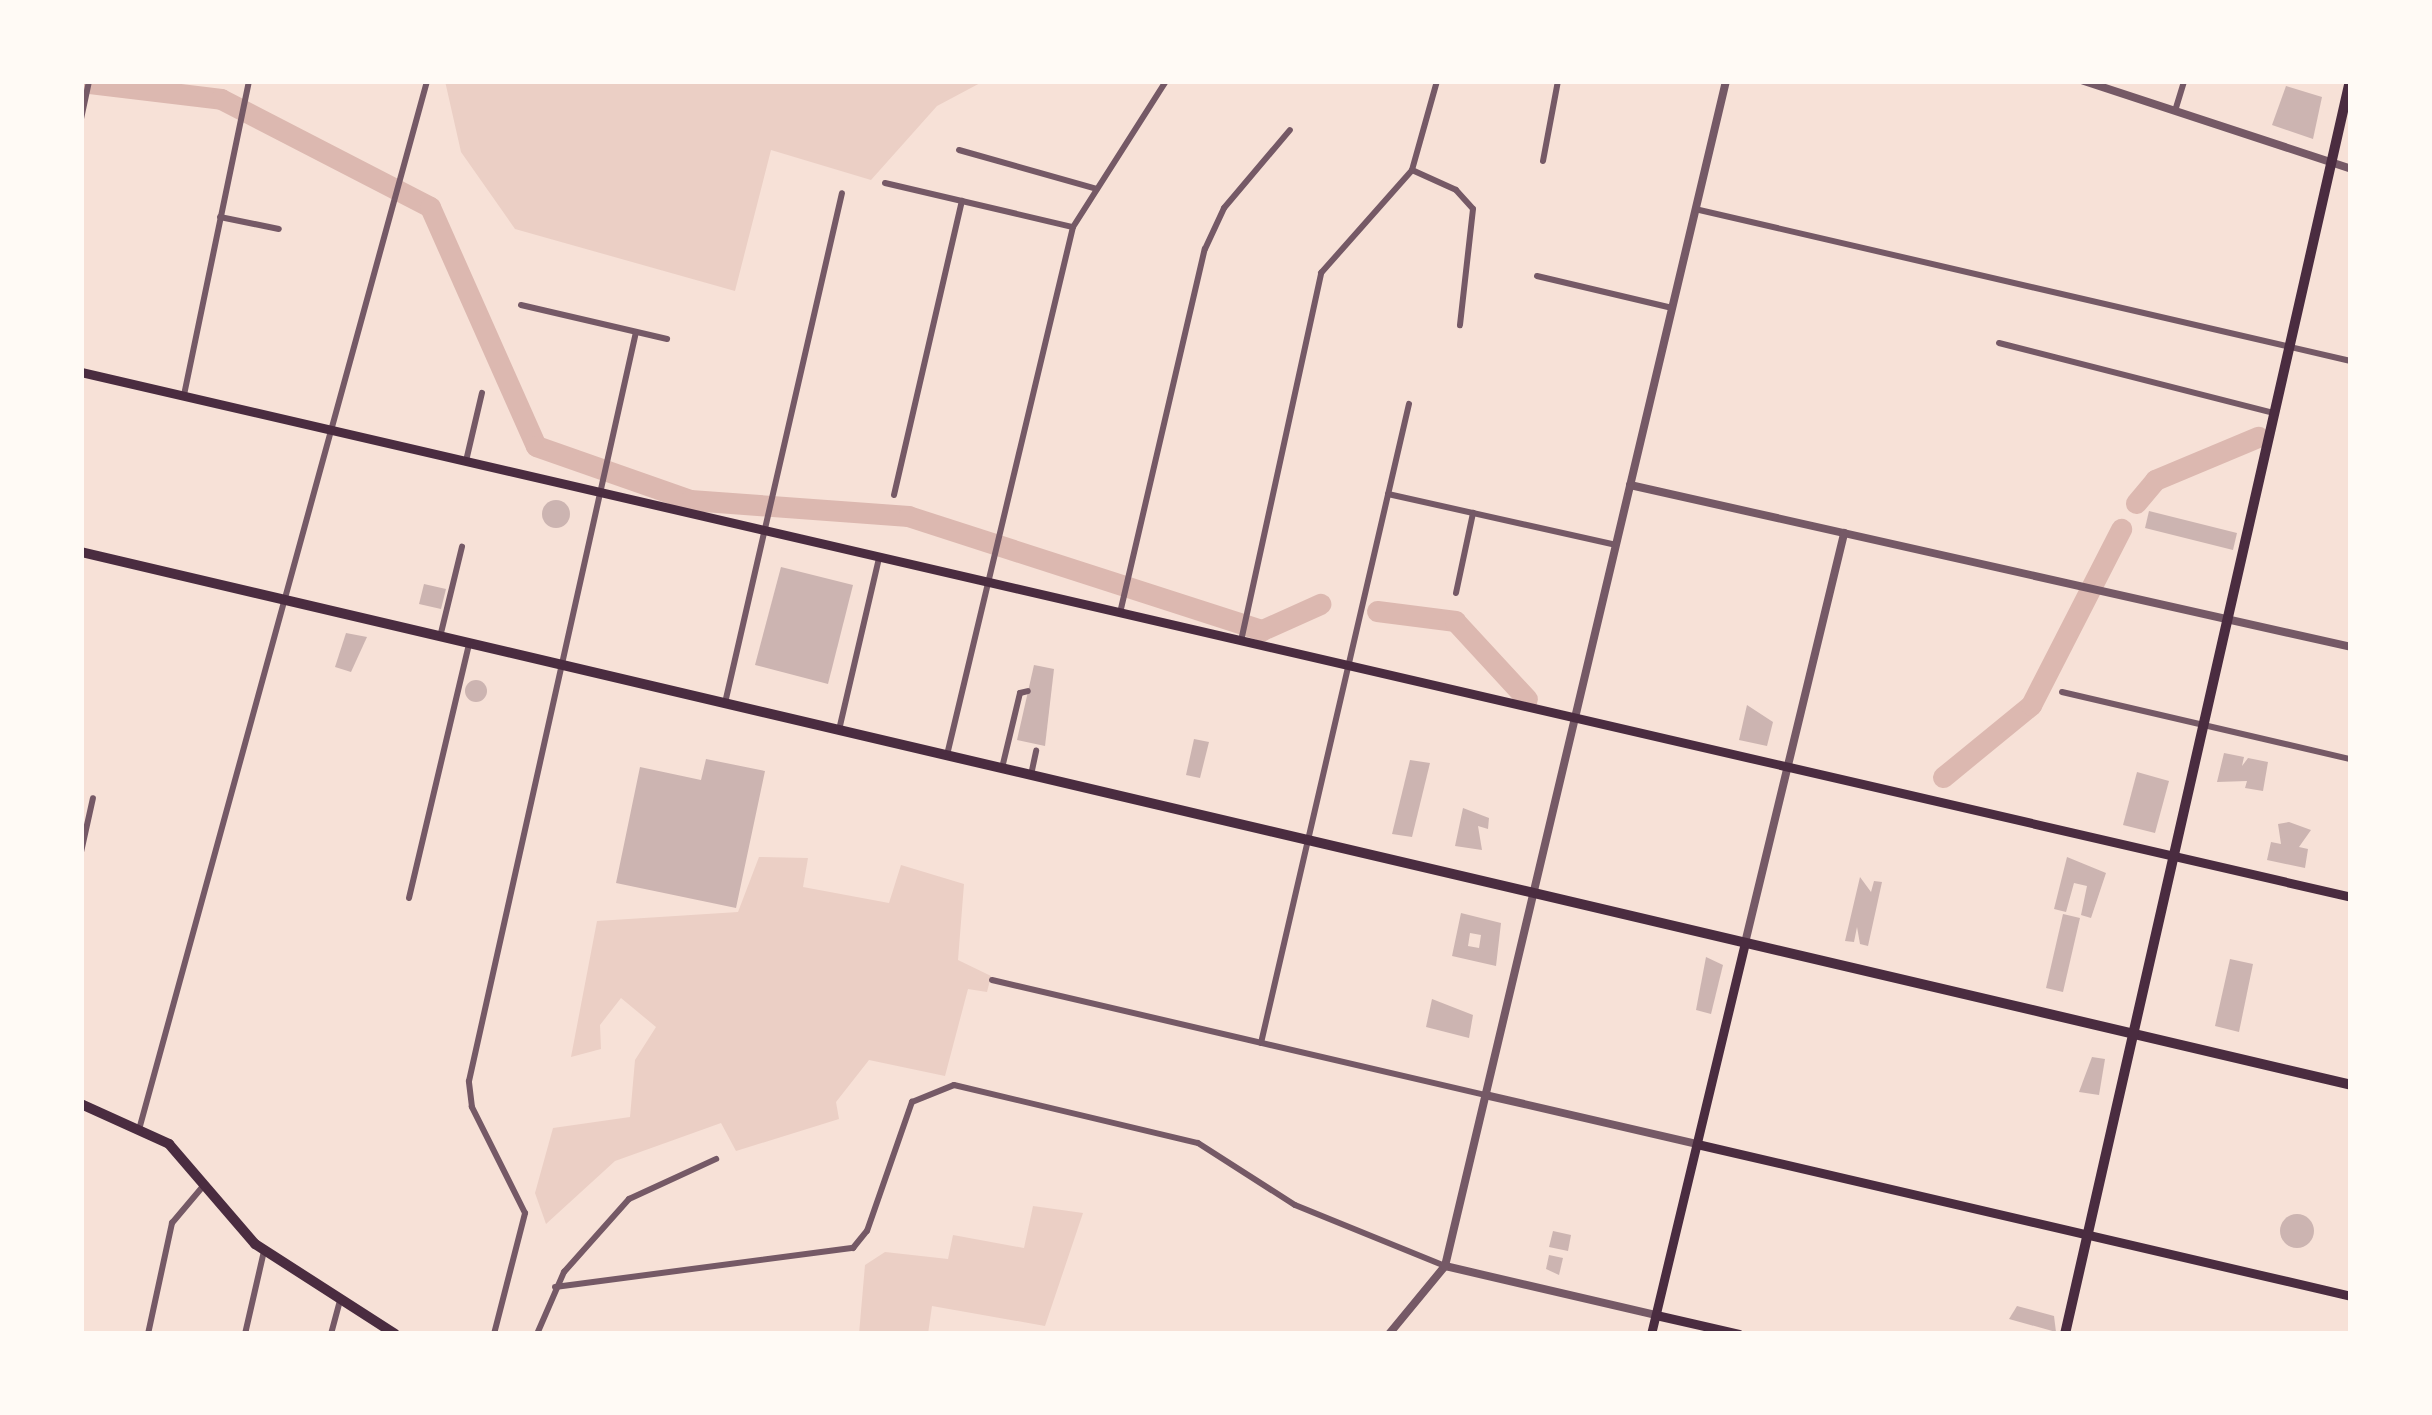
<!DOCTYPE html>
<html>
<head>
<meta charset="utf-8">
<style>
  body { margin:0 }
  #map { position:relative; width:2432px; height:1415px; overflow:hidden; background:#f7e1d7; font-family:"IBM Plex Sans",sans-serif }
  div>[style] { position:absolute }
  .green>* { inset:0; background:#ebcfc5 }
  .river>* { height:21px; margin:-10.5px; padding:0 10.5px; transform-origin:10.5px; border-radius:10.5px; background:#dcb8b0 }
  .building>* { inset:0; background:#ccb4b1 }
  .round { border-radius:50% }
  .minor>* { height:6px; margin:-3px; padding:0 3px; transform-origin:3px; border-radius:3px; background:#755966 }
  .tertiary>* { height:8px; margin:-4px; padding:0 4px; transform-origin:4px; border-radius:4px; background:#755966 }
  .secondary>* { height:9px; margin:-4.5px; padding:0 4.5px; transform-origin:4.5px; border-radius:4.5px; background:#4a2c40 }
  .primary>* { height:10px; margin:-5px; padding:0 5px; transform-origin:5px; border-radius:5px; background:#4a2c40 }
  span { translate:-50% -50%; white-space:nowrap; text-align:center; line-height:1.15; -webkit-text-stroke:9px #fffaf5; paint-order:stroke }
  .frame { position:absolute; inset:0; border:84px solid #fffaf5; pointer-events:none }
</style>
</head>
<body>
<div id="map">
  <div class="green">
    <i style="clip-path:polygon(445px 81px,984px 81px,937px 106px,871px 180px,771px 150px,735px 291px,515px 229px,461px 152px)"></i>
    <i style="clip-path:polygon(759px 857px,808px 858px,803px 887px,889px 903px,901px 865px,964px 884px,958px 960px,991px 976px,987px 992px,968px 989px,945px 1076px,869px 1060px,836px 1102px,839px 1119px,736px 1151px,721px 1123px,615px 1161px,546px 1224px,535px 1193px,553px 1128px,630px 1117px,635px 1060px,656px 1027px,621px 998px,600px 1025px,601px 1049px,571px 1057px,597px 921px,738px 912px)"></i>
    <i style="clip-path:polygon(1033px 1206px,1083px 1213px,1045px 1326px,932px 1306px,928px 1334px,859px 1334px,865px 1265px,885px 1252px,948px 1259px,953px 1235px,1024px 1248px)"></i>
  </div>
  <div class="river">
    <i style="left:81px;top:82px;width:141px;rotate:6.9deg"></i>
    <i style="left:221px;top:99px;width:235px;rotate:27.3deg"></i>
    <i style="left:430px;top:207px;width:261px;rotate:66.1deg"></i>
    <i style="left:536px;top:446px;width:163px;rotate:19.3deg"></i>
    <i style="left:690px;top:500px;width:219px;rotate:4.2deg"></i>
    <i style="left:908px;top:516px;width:372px;rotate:17.9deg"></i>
    <i style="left:1262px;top:630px;width:64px;rotate:-24.1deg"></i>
    <i style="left:2136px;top:503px;width:30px;rotate:-50deg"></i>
    <i style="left:2155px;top:480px;width:112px;rotate:-22.7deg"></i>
    <i style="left:1377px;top:611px;width:79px;rotate:7.3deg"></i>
    <i style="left:1455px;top:621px;width:106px;rotate:47.3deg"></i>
    <i style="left:1943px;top:777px;width:114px;rotate:-39.3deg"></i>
    <i style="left:2031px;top:705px;width:198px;rotate:-62.9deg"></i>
  </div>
  <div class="building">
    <i style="clip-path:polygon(2286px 86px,2322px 97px,2313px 139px,2272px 125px)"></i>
    <i class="round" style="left:542px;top:500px;width:28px;height:28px"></i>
    <i style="clip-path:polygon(2149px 511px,2237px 533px,2233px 550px,2145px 528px)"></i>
    <i style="clip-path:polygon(781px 567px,853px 585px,828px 684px,755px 665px)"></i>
    <i style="clip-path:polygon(424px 584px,446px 589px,441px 609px,419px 604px)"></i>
    <i style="clip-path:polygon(346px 633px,367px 637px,351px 672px,335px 667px)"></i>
    <i style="clip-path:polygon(1034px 665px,1054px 669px,1045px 746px,1017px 740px)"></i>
    <i class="round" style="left:465px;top:680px;width:22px;height:22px"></i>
    <i style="clip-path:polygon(1747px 705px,1773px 722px,1767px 746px,1739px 740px)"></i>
    <i style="clip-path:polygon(1194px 739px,1209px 742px,1200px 778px,1186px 775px)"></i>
    <i style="clip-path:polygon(2224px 753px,2244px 757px,2242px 766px,2248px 758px,2268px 762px,2263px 791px,2245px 788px,2247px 781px,2217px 782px)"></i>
    <i style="clip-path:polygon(706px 759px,765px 771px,736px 908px,616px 883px,640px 767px,701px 780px)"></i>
    <i style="clip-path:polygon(1410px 760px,1430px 763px,1412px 837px,1392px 834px)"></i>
    <i style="clip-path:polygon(2137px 772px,2169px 781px,2155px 833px,2123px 825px)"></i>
    <i style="clip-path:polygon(1463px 808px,1489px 818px,1488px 829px,1478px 826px,1482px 850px,1455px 846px)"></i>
    <i style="clip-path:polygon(2289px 822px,2311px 830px,2299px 847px,2308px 849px,2305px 868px,2267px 860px,2271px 842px,2281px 844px,2278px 824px)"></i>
    <i style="clip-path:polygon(2067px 857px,2106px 873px,2091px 918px,2081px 915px,2087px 886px,2074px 883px,2066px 912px,2054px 909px)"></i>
    <i style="clip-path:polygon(1860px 877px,1871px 892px,1874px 881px,1882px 882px,1868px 946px,1860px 944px,1857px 927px,1854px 942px,1845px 941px)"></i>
    <i style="clip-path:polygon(evenodd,1461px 913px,1501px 923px,1496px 966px,1452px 956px,1461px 913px,1470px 933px,1481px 935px,1479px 948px,1468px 946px,1470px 933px)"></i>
    <i style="clip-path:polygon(2063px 914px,2080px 918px,2063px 992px,2046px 988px)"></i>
    <i style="clip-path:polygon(1706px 957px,1723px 965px,1711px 1014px,1696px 1010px)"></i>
    <i style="clip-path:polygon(2230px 959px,2253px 964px,2239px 1032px,2215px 1026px)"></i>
    <i style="clip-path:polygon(1432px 999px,1473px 1015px,1469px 1038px,1426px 1027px)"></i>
    <i style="clip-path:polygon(2092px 1057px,2105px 1059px,2099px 1095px,2079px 1092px)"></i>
    <i class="round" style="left:2280px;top:1214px;width:34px;height:34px"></i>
    <i style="clip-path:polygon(1553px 1231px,1571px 1235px,1568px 1251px,1549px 1247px)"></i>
    <i style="clip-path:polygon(1549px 1255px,1563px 1258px,1559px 1275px,1546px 1269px)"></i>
    <i style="clip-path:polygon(2017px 1306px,2054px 1316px,2056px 1332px,2009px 1319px)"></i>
  </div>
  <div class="minor">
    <i style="left:2175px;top:111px;width:31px;rotate:-73deg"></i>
    <i style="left:81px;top:119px;width:39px;rotate:-78deg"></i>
    <i style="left:959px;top:150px;width:143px;rotate:15.8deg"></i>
    <i style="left:1543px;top:161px;width:81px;rotate:-79.4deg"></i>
    <i style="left:1412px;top:170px;width:48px;rotate:24.4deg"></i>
    <i style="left:1456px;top:190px;width:25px;rotate:48deg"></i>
    <i style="left:1473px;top:209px;width:117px;rotate:96.4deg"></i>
    <i style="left:885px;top:183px;width:193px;rotate:13.2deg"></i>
    <i style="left:1695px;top:209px;width:673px;rotate:13.05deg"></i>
    <i style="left:220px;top:217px;width:60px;rotate:11.5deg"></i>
    <i style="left:1537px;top:276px;width:139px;rotate:13.3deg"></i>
    <i style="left:521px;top:305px;width:150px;rotate:13.1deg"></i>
    <i style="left:1999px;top:343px;width:284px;rotate:14.3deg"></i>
    <i style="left:184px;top:395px;width:321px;rotate:-78.3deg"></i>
    <i style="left:466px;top:461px;width:70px;rotate:-76.8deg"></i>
    <i style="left:1388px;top:494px;width:234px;rotate:12.6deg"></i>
    <i style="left:894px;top:495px;width:302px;rotate:-77deg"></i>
    <i style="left:1456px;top:593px;width:82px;rotate:-78deg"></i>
    <i style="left:1120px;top:613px;width:374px;rotate:-76.9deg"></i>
    <i style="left:1205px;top:249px;width:45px;rotate:-65.1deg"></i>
    <i style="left:1224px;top:208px;width:102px;rotate:-49.8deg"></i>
    <i style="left:440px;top:637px;width:93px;rotate:-76.3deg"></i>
    <i style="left:1241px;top:641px;width:377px;rotate:-77.7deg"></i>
    <i style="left:1321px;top:273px;width:137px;rotate:-48.5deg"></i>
    <i style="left:1412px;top:170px;width:92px;rotate:-74.3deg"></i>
    <i style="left:2062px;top:692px;width:297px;rotate:13.1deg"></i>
    <i style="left:725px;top:703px;width:523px;rotate:-77.08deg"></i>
    <i style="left:839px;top:730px;width:177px;rotate:-76.9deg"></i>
    <i style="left:947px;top:755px;width:543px;rotate:-76.58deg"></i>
    <i style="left:1073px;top:227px;width:173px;rotate:-57.5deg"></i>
    <i style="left:1002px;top:768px;width:77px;rotate:-76.5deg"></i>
    <i style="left:1020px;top:693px;width:8px;rotate:-14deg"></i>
    <i style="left:1031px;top:775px;width:25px;rotate:-78deg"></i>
    <i style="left:81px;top:852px;width:55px;rotate:-77.5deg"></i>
    <i style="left:409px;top:898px;width:261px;rotate:-76.7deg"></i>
    <i style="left:992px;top:980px;width:506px;rotate:13.13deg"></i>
    <i style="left:1261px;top:1043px;width:656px;rotate:-76.96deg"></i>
    <i style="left:140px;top:1126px;width:1084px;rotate:-74.64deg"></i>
    <i style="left:555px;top:1287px;width:301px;rotate:-7.5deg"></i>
    <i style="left:853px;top:1248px;width:22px;rotate:-51deg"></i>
    <i style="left:867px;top:1231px;width:137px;rotate:-70.8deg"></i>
    <i style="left:912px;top:1102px;width:45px;rotate:-22deg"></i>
    <i style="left:954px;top:1085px;width:251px;rotate:13.4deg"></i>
    <i style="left:1198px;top:1143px;width:115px;rotate:32.6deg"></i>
    <i style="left:1295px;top:1205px;width:162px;rotate:22.1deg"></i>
    <i style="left:148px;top:1334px;width:114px;rotate:-77.8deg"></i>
    <i style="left:172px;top:1223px;width:51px;rotate:-49.8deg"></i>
    <i style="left:245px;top:1334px;width:85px;rotate:-77.1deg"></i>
    <i style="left:331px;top:1334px;width:35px;rotate:-75deg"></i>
    <i style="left:494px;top:1334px;width:125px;rotate:-75.6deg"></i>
    <i style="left:525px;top:1213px;width:119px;rotate:-116.6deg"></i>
    <i style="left:472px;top:1107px;width:26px;rotate:-97deg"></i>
    <i style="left:469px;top:1081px;width:767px;rotate:-77.43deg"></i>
    <i style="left:537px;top:1334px;width:68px;rotate:-66.5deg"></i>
    <i style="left:564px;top:1272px;width:98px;rotate:-48.3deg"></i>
    <i style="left:629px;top:1199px;width:96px;rotate:-24.7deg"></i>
  </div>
  <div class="tertiary">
    <i style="left:2084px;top:81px;width:281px;rotate:18.2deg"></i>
    <i style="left:1630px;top:485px;width:739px;rotate:12.66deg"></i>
    <i style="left:1745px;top:943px;width:422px;rotate:-76.4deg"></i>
    <i style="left:1485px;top:1095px;width:218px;rotate:13deg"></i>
    <i style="left:1445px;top:1266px;width:217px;rotate:13.1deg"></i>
    <i style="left:1389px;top:1334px;width:88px;rotate:-50.5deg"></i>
    <i style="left:1445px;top:1266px;width:1218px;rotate:-76.66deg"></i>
  </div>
  <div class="secondary">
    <i style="left:81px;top:372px;width:2330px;rotate:13.02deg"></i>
    <i style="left:1697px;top:1144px;width:671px;rotate:13.08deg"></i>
    <i style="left:1656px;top:1315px;width:85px;rotate:12.9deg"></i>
    <i style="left:1651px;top:1334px;width:402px;rotate:-76.5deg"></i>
  </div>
  <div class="primary">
    <i style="left:81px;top:552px;width:2332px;rotate:13.21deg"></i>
    <i style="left:81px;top:1104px;width:97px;rotate:24.4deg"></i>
    <i style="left:169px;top:1144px;width:132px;rotate:49.3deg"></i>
    <i style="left:255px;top:1244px;width:166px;rotate:32.7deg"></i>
    <i style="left:2065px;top:1334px;width:1285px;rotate:-77.19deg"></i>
  </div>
  <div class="frame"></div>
</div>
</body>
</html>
